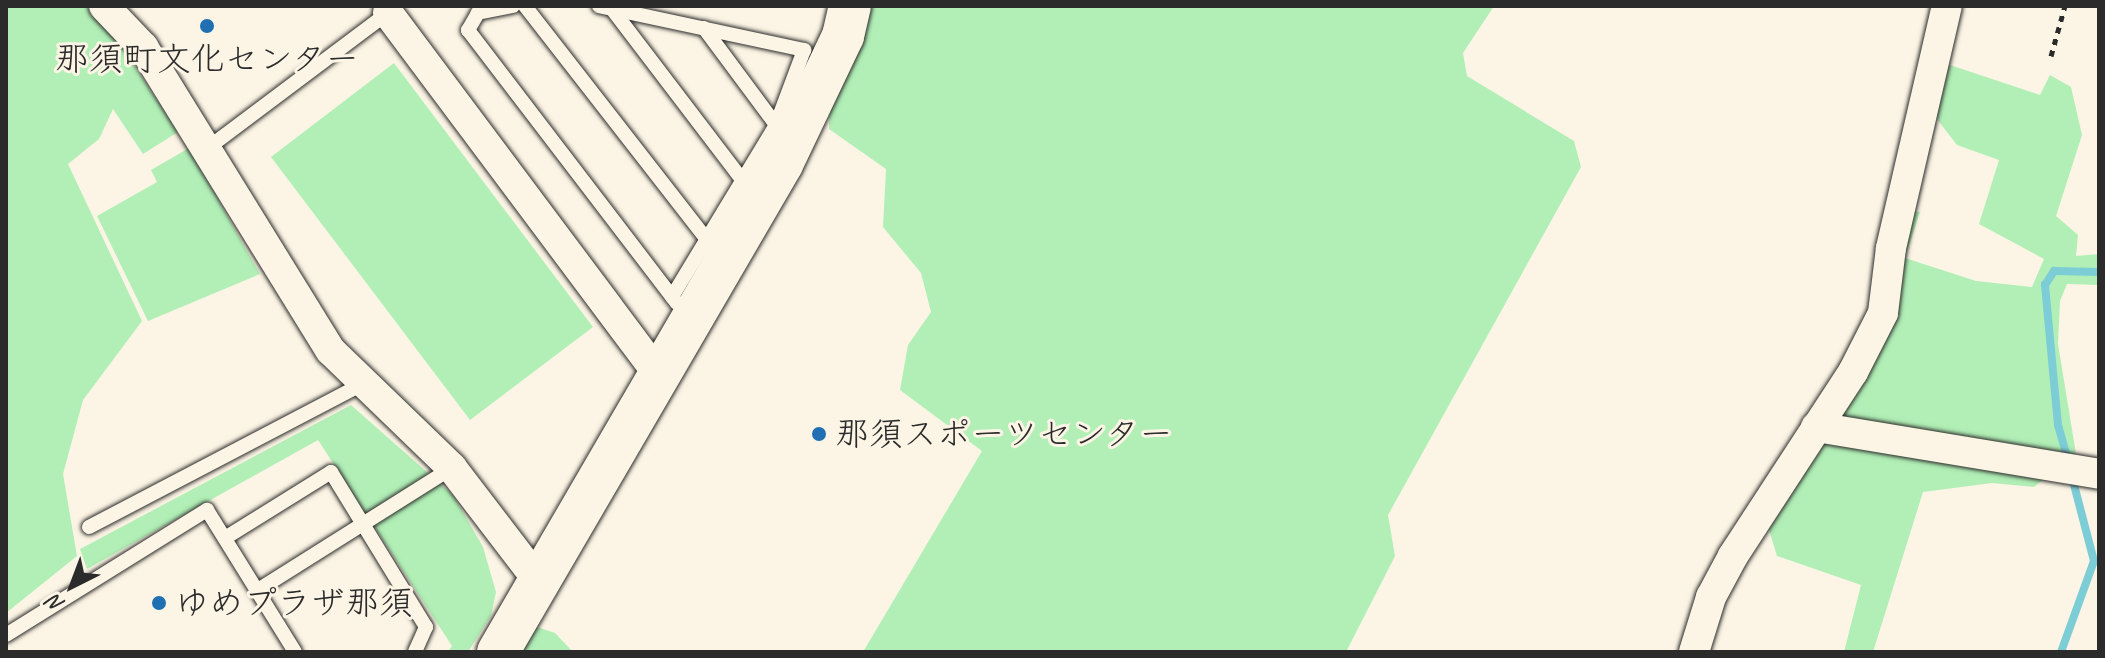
<!DOCTYPE html>
<html>
<head>
<meta charset="utf-8">
<style>
  body { margin:0 }
  #map { position:relative; width:2105px; height:658px; overflow:hidden; background:#fcf5e5; font-family:Caveat,"Klee One",sans-serif }
  div>[style] { position:absolute }
  .green>* { inset:0; background:#b1efb6 }
  .stream>* { height:8px; margin:-4px; padding:0 4px; transform-origin:4px; border-radius:4px; background:#7dcdd6 }
  .path>* { height:5px; margin-top:-2.5px; transform-origin:0; background:repeating-linear-gradient(90deg,#2b2b2b 0 6px,transparent 0 12px) }
  .roads { filter:drop-shadow(0 0 2px #2b2b2b) drop-shadow(0 0 2px #2b2b2b) }
  .lane>* { height:14px; margin:-7px; padding:0 7px; transform-origin:7px; border-radius:7px; background:#fcf5e5 }
  .street>* { height:30px; margin:-15px; padding:0 15px; transform-origin:15px; border-radius:15px; background:#fcf5e5 }
  .secondary>* { height:42px; margin:-21px; padding:0 21px; transform-origin:21px; border-radius:21px; background:#fcf5e5 }
  .dots>* { width:22px; height:22px; translate:-50% -50%; box-sizing:border-box; border:4px solid #fcf5e5; border-radius:50% }
  span { translate:-50% -50%; white-space:nowrap; text-align:center; line-height:1.15; -webkit-text-stroke:6px #fcf5e5; paint-order:stroke }
  .poi-label { font-size:34px; color:#2b2b2b }
  .left { translate:0 -50%; text-align:left }
  .frame { position:absolute; inset:0; border:8px solid #2b2b2b; pointer-events:none }
  .north { position:absolute; left:32px; top:546px; width:80px; height:80px; -webkit-text-stroke:6px #fcf5e5; paint-order:stroke; rotate:222deg; font-size:22px; font-weight:700; line-height:32px; text-align:center; color:#2b2b2b }
  .north::after { content:''; display:block; margin:auto; width:28px; height:36px; background:#2b2b2b; clip-path:polygon(50% 0,100% 100%,50% 72%,0 100%) }
</style>
</head>
<body>
<div id="map">
  <div class="green">
    <i style="clip-path:polygon(6px 6px,86px 6px,123px 49px,178px 132px,143px 154px,113px 109px,99px 139px,68px 164px,142px 321px,83px 400px,63px 474px,77px 556px,6px 613px)"></i>
    <i style="clip-path:polygon(861px 6px,1494px 6px,1463px 53px,1467px 76px,1574px 141px,1581px 167px,1388px 515px,1395px 556px,1346px 652px,863px 652px,982px 451px,900px 390px,908px 345px,931px 312px,921px 273px,883px 227px,886px 169px,829px 129px,830px 95px)"></i>
    <i style="clip-path:polygon(1941px 62px,2040px 95px,2050px 75px,2071px 87px,2082px 135px,2056px 216px,2078px 235px,2076px 256px,2099px 254px,2099px 285px,2067px 284px,2060px 301px,2058px 344px,2076px 454px,2034px 487px,1992px 483px,1923px 492px,1873px 652px,1844px 652px,1861px 585px,1777px 556px,1766px 520px,1813px 456px,1907px 210px,1920px 212px,1905px 258px,1976px 281px,2032px 287px,2044px 259px,1979px 224px,1999px 160px,1957px 145px,1929px 109px)"></i>
    <i style="clip-path:polygon(394px 63px,593px 327px,470px 420px,271px 157px)"></i>
    <i style="clip-path:polygon(189px 148px,260px 274px,148px 321px,97px 216px,157px 182px,151px 170px)"></i>
    <i style="clip-path:polygon(351px 405px,453px 495px,483px 547px,496px 592px,491px 616px,468px 652px,448px 652px,452px 646px,318px 440px,87px 569px,80px 549px)"></i>
    <i style="clip-path:polygon(537px 627px,555px 633px,573px 652px,519px 652px)"></i>
  </div>
  <div class="stream">
    <i style="left:2068px;top:460px;width:36px;rotate:-106deg"></i>
    <i style="left:2058px;top:425px;width:141px;rotate:-95.3deg"></i>
    <i style="left:2045px;top:285px;width:17px;rotate:-57deg"></i>
    <i style="left:2054px;top:271px;width:45px;rotate:1.3deg"></i>
    <i style="left:2061px;top:652px;width:97px;rotate:-70.1deg"></i>
    <i style="left:2094px;top:561px;width:87px;rotate:-104.7deg"></i>
  </div>
  <div class="path">
    <i style="left:2051px;top:56px;width:52px;rotate:-74.4deg"></i>
  </div>
  <div class="roads">
    <div class="lane">
      <i style="left:513px;top:6px;width:36px;rotate:169deg"></i>
      <i style="left:478px;top:13px;width:20px;rotate:120deg"></i>
      <i style="left:468px;top:30px;width:344px;rotate:52.6deg"></i>
      <i style="left:525px;top:6px;width:296px;rotate:52.1deg"></i>
      <i style="left:599px;top:6px;width:210px;rotate:12.1deg"></i>
      <i style="left:804px;top:50px;width:80px;rotate:110.5deg"></i>
      <i style="left:776px;top:125px;width:201px;rotate:121.2deg"></i>
      <i style="left:612px;top:9px;width:216px;rotate:52.7deg"></i>
      <i style="left:704px;top:28px;width:121px;rotate:53.4deg"></i>
      <i style="left:208px;top:148px;width:225px;rotate:-36.9deg"></i>
      <i style="left:89px;top:527px;width:308px;rotate:-27.6deg"></i>
      <i style="left:225px;top:538px;width:125px;rotate:-31.9deg"></i>
      <i style="left:331px;top:472px;width:182px;rotate:58.5deg"></i>
      <i style="left:426px;top:627px;width:27px;rotate:114deg"></i>
      <i style="left:258px;top:590px;width:229px;rotate:-32.2deg"></i>
      <i style="left:6px;top:635px;width:237px;rotate:-31.9deg"></i>
      <i style="left:207px;top:510px;width:167px;rotate:58.2deg"></i>
    </div>
    <div class="street">
      <i style="left:104px;top:6px;width:57px;rotate:46.4deg"></i>
      <i style="left:143px;top:47px;width:357px;rotate:58.3deg"></i>
      <i style="left:331px;top:351px;width:168px;rotate:44deg"></i>
      <i style="left:452px;top:468px;width:145px;rotate:52.6deg"></i>
      <i style="left:388px;top:13px;width:456px;rotate:53.2deg"></i>
      <i style="left:1816px;top:427px;width:287px;rotate:9.4deg"></i>
      <i style="left:1694px;top:652px;width:58px;rotate:-72.8deg"></i>
      <i style="left:1711px;top:597px;width:47px;rotate:-61.8deg"></i>
      <i style="left:1733px;top:556px;width:220px;rotate:-56.9deg"></i>
      <i style="left:1853px;top:372px;width:66px;rotate:-63deg"></i>
      <i style="left:1883px;top:313px;width:65px;rotate:-83deg"></i>
      <i style="left:1891px;top:248px;width:248px;rotate:-77deg"></i>
    </div>
    <div class="secondary">
      <i style="left:498px;top:652px;width:565px;rotate:-59.8deg"></i>
      <i style="left:782px;top:164px;width:142px;rotate:-64.5deg"></i>
      <i style="left:843px;top:36px;width:31px;rotate:-77deg"></i>
    </div>
  </div>
  <div class="dots">
    <i style="left:207px;top:26px;background:#1f6fb2"></i>
    <i style="left:819px;top:434px;background:#1f6fb2"></i>
    <i style="left:159px;top:603px;background:#1f6fb2"></i>
  </div>
  <div class="poi-label">
    <span style="left:207px;top:59px">那須町文化センター</span>
    <span class="left" style="left:835px;top:434px">那須スポーツセンター</span>
    <span class="left" style="left:175px;top:603px">ゆめプラザ那須</span>
  </div>
  <div class="frame"></div>
  <div class="north">N</div>
</div>
</body>
</html>
